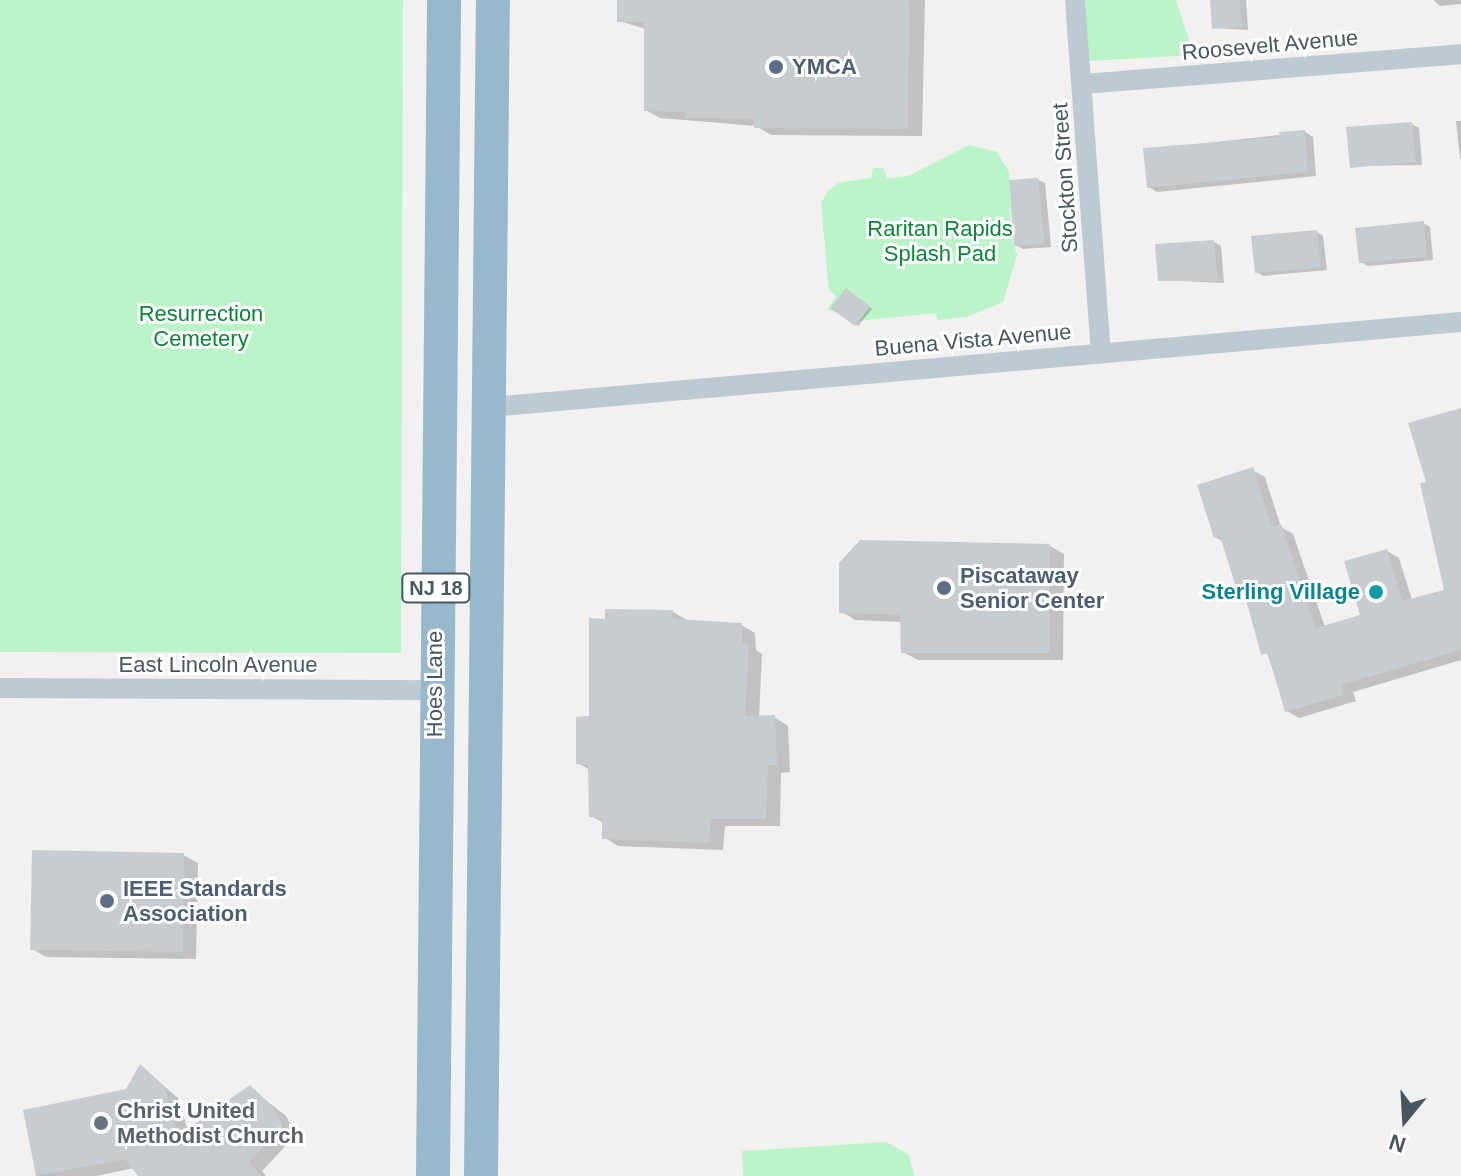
<!DOCTYPE html>
<html>
<head>
<meta charset="utf-8">
<style>
  body { margin:0 }
  #map { position:relative; width:1461px; height:1176px; overflow:hidden; background:#f3f0f0; font-family:Arial,sans-serif }
  div>[style] { position:absolute }
  .green>* { inset:0; background:#bbf4c9 }
  .shadow>* { inset:0; background:#0003 }
  .building>* { inset:0; background:#c7ccd0 }
  .minor>* { height:20px; margin:-10px; padding:0 10px; transform-origin:10px; border-radius:10px; background:#bdcad1 }
  .trunk>* { height:34px; margin:-17px; padding:0 17px; transform-origin:17px; border-radius:17px; background:#98b8cb }
  .dots>* { width:22px; height:22px; translate:-50% -50%; box-sizing:border-box; border:4px solid #fff; border-radius:50% }
  span { translate:-50% -50%; white-space:nowrap; text-align:center; line-height:1.15; -webkit-text-stroke:6px #fff; paint-order:stroke }
  .shield-label span { padding:2px 6px; background:#fff; border:2px solid; border-radius:6px; -webkit-text-stroke-width:0 }
  .shield-label { font-size:20px; color:#465760; font-weight:700 }
  .street-label { font-size:22px; color:#465760 }
  .service-label { font-size:22px; color:#4e5e75; font-weight:700 }
  .left { translate:0 -50%; text-align:left }
  .park-label { font-size:22px; color:#0d8539 }
  .culture-label { font-size:22px; color:#0d838f; font-weight:700 }
  .right { translate:-100% -50%; text-align:right }
  .worship-label { font-size:22px; color:#5b616d; font-weight:700 }
  .north { position:absolute; left:1365px; top:1080px; width:80px; height:80px; -webkit-text-stroke:6px #fff; paint-order:stroke; rotate:198deg; font-size:22px; font-weight:700; line-height:32px; text-align:center; color:#465760 }
  .north::after { content:''; display:block; margin:auto; width:28px; height:36px; background:#465760; clip-path:polygon(50% 0,100% 100%,50% 72%,0 100%) }
</style>
</head>
<body>
<div id="map">
  <div class="green">
    <i style="clip-path:polygon(0 0,403px 0,401px 653px,0 652px)"></i>
    <i style="clip-path:polygon(1084px 0,1176px 0,1194px 55px,1089px 61px)"></i>
    <i style="clip-path:polygon(969px 145px,997px 152px,1009px 172px,1011px 235px,1017px 255px,1003px 302px,967px 317px,937px 320px,936px 313px,859px 321px,870px 306px,846px 288px,831px 308px,836px 312px,827px 310px,836px 296px,829px 290px,821px 203px,828px 191px,838px 183px,871px 178px,873px 168px,883px 168px,887px 178px,908px 176px)"></i>
    <i style="clip-path:polygon(886px 1142px,908px 1154px,915px 1176px,743px 1176px,742px 1151px)"></i>
  </div>
  <div class="shadow">
    <i style="clip-path:polygon(619px 0,925px 0,922px 136px,771px 135px,756px 126px,660px 118px,646px 110px,646px 29px,619px 21px)"></i>
    <i style="clip-path:polygon(1213px 0,1246px 0,1248px 30px,1214px 28px)"></i>
    <i style="clip-path:polygon(1433px 0,1461px 0,1461px 4px,1440px 6px)"></i>
    <i style="clip-path:polygon(1456px 121px,1461px 121px,1461px 159px,1460px 158px)"></i>
    <i style="clip-path:polygon(1412px 124px,1419px 128px,1422px 165px,1352px 166px)"></i>
    <i style="clip-path:polygon(1305px 132px,1313px 137px,1316px 176px,1157px 192px,1149px 187px,1145px 150px)"></i>
    <i style="clip-path:polygon(1038px 180px,1045px 183px,1051px 247px,1023px 249px,1016px 245px)"></i>
    <i style="clip-path:polygon(1423px 223px,1430px 227px,1433px 260px,1368px 266px,1361px 262px)"></i>
    <i style="clip-path:polygon(1317px 232px,1323px 236px,1327px 270px,1263px 276px,1257px 272px)"></i>
    <i style="clip-path:polygon(1214px 242px,1221px 246px,1224px 283px,1160px 280px)"></i>
    <i style="clip-path:polygon(846px 290px,872px 309px,858px 326px,833px 308px)"></i>
    <i style="clip-path:polygon(1461px 410px,1461px 660px,1353px 692px,1356px 701px,1299px 718px,1287px 711px,1248px 598px,1240px 593px,1224px 542px,1215px 537px,1252px 470px,1265px 477px,1281px 527px,1293px 534px,1325px 627px,1363px 617px,1387px 551px,1399px 558px,1412px 600px,1446px 591px,1428px 483px)"></i>
    <i style="clip-path:polygon(1050px 546px,1064px 554px,1063px 660px,918px 660px,903px 652px,902px 622px,855px 620px,841px 611px)"></i>
    <i style="clip-path:polygon(673px 612px,687px 620px,741px 625px,755px 633px,756px 650px,762px 654px,759px 718px,774px 717px,788px 726px,790px 772px,781px 773px,780px 826px,725px 826px,723px 850px,618px 846px,604px 837px,604px 823px,591px 816px,590px 770px,578px 763px,591px 718px)"></i>
    <i style="clip-path:polygon(183px 855px,198px 863px,196px 959px,46px 957px,32px 949px)"></i>
    <i style="clip-path:polygon(141px 1066px,178px 1098px,188px 1131px,250px 1088px,286px 1116px,296px 1135px,262px 1171px,266px 1176px,141px 1176px,134px 1168px,96px 1176px,38px 1176px,25px 1112px,127px 1091px)"></i>
  </div>
  <div class="building">
    <i style="clip-path:polygon(617px 0,909px 0,908px 129px,754px 128px,754px 119px,685px 118px,685px 112px,644px 111px,644px 22px,617px 22px)"></i>
    <i style="clip-path:polygon(1210px 0,1240px 0,1242px 27px,1212px 29px)"></i>
    <i style="clip-path:polygon(1412px 122px,1416px 162px,1350px 168px,1346px 127px)"></i>
    <i style="clip-path:polygon(1305px 130px,1308px 172px,1147px 188px,1143px 148px,1280px 137px,1279px 132px)"></i>
    <i style="clip-path:polygon(1038px 178px,1045px 244px,1014px 246px,1009px 180px)"></i>
    <i style="clip-path:polygon(1424px 221px,1427px 257px,1359px 263px,1355px 228px)"></i>
    <i style="clip-path:polygon(1317px 230px,1321px 268px,1255px 273px,1251px 236px)"></i>
    <i style="clip-path:polygon(1214px 240px,1218px 281px,1158px 281px,1155px 244px)"></i>
    <i style="clip-path:polygon(846px 288px,870px 306px,855px 326px,830px 308px)"></i>
    <i style="clip-path:polygon(1461px 408px,1461px 650px,1341px 685px,1344px 695px,1285px 712px,1268px 653px,1261px 655px,1244px 592px,1238px 594px,1220px 536px,1214px 538px,1197px 485px,1253px 467px,1272px 527px,1281px 524px,1316px 628px,1360px 615px,1344px 561px,1387px 549px,1402px 601px,1444px 590px,1420px 483px,1426px 482px,1408px 423px)"></i>
    <i style="clip-path:polygon(860px 540px,1050px 544px,1050px 653px,901px 653px,900px 615px,839px 613px,839px 563px)"></i>
    <i style="clip-path:polygon(605px 609px,673px 610px,673px 619px,742px 623px,742px 643px,749px 644px,745px 716px,775px 715px,777px 765px,768px 765px,766px 819px,711px 819px,709px 843px,602px 839px,602px 818px,589px 817px,588px 765px,576px 764px,576px 717px,589px 716px,589px 618px,605px 619px)"></i>
    <i style="clip-path:polygon(32px 850px,184px 853px,183px 952px,30px 950px)"></i>
    <i style="clip-path:polygon(140px 1064px,165px 1087px,178px 1136px,250px 1085px,272px 1106px,283px 1126px,249px 1162px,261px 1176px,138px 1176px,125px 1159px,36px 1176px,23px 1110px,126px 1089px)"></i>
  </div>
  <div class="minor">
    <i style="left:1075px;top:0;width:354px;rotate:85.8deg"></i>
    <i style="left:1083px;top:84px;width:379px;rotate:-4.5deg"></i>
    <i style="left:490px;top:407px;width:975px;rotate:-5deg"></i>
    <i style="left:0;top:688px;width:435px;rotate:0.3deg"></i>
  </div>
  <div class="trunk">
    <i style="left:433px;top:1176px;width:1176px;rotate:-89.46deg"></i>
    <i style="left:481px;top:1176px;width:1176px;rotate:-89.42deg"></i>
  </div>
  <div class="dots">
    <i style="left:776px;top:67px;background:#5c6f8a"></i>
    <i style="left:944px;top:588px;background:#5c6f8a"></i>
    <i style="left:1376px;top:592px;background:#0f9aa8"></i>
    <i style="left:107px;top:901px;background:#5c6f8a"></i>
    <i style="left:101px;top:1123px;background:#6b7280"></i>
  </div>
  <div class="shield-label">
    <span style="left:436px;top:588px">NJ 18</span>
  </div>
  <div class="street-label">
    <span style="left:1270px;top:45px;rotate:-5deg">Roosevelt Avenue</span>
    <span style="left:1065px;top:178px;rotate:-94deg">Stockton Street</span>
    <span style="left:973px;top:340px;rotate:-5deg">Buena Vista Avenue</span>
    <span style="left:218px;top:665px">East Lincoln Avenue</span>
    <span style="left:435px;top:684px;rotate:-90deg">Hoes Lane</span>
  </div>
  <div class="service-label">
    <span class="left" style="left:792px;top:67px">YMCA</span>
    <span class="left" style="left:960px;top:588px">Piscataway<br>Senior Center</span>
    <span class="left" style="left:123px;top:901px">IEEE Standards<br>Association</span>
  </div>
  <div class="park-label">
    <span style="left:940px;top:241px">Raritan Rapids<br>Splash Pad</span>
    <span style="left:201px;top:326px">Resurrection<br>Cemetery</span>
  </div>
  <div class="culture-label">
    <span class="right" style="left:1360px;top:592px">Sterling Village</span>
  </div>
  <div class="worship-label">
    <span class="left" style="left:117px;top:1123px">Christ United<br>Methodist Church</span>
  </div>
  <div class="north">N</div>
</div>
</body>
</html>
